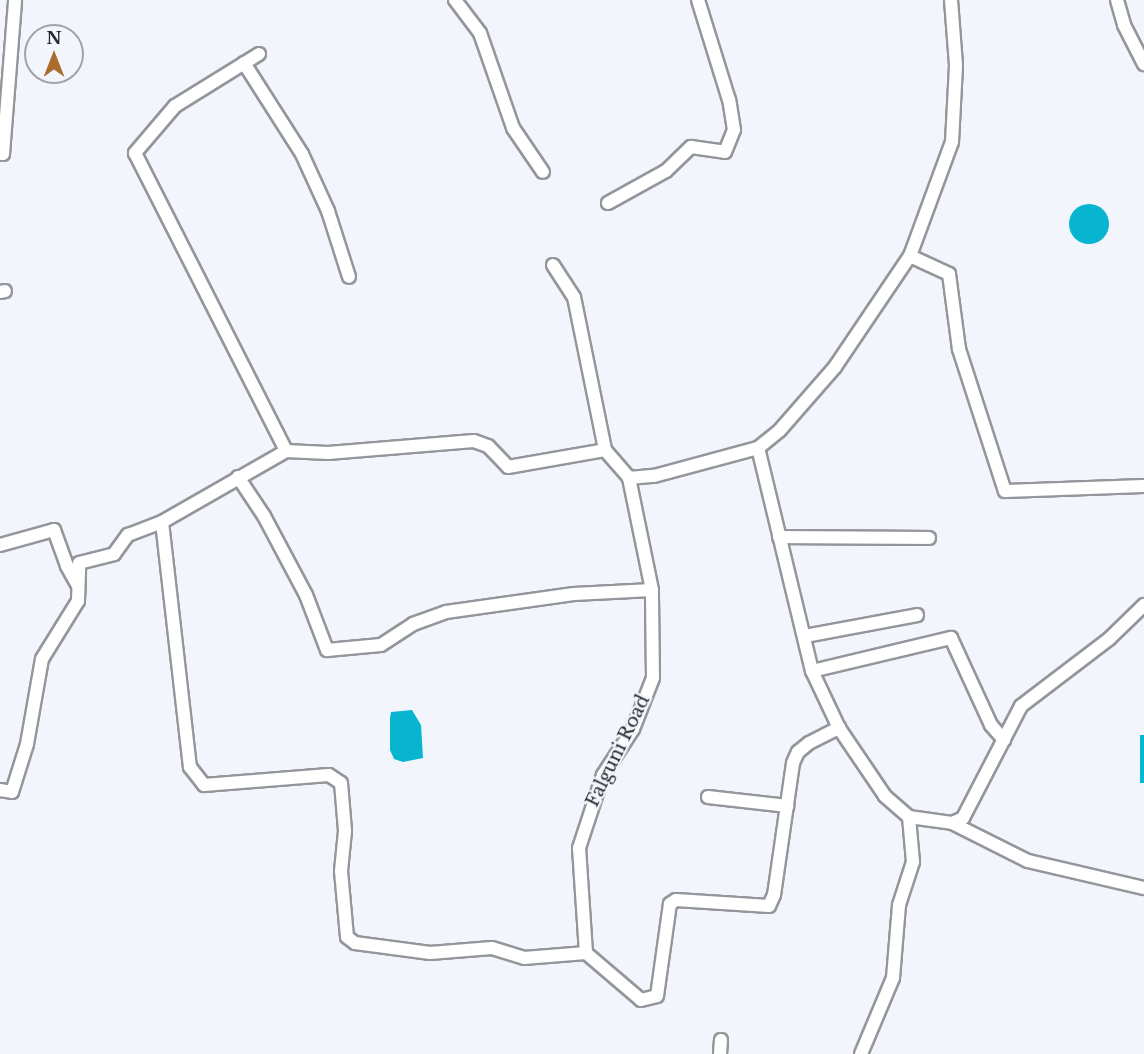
<!DOCTYPE html>
<html>
<head>
<meta charset="utf-8">
<style>
	body { margin:0 }
	#map { position:relative; width:1144px; height:1054px; overflow:hidden; background:#f3f5fc; font-family:"Libre Baskerville",serif }
	div>[style] { position:absolute }
	.water>* { inset:0; background:#08b5d1; transform-origin:0 0 }
	.round { border-radius:50% }
	.roads { filter:drop-shadow(2px 0 #94969c) drop-shadow(-2px 0 #94969c) drop-shadow(0 2px #94969c) drop-shadow(0 -2px #94969c) }
	.street>* { height:12px; margin:-6px; padding:0 6px; transform-origin:6px; border-radius:6px; background:#fff }
	span { translate:-50% -50%; white-space:nowrap; text-align:center; line-height:1.15; -webkit-text-stroke:4.5px #f3f5fc; paint-order:stroke }
	.street-label { font-size:18px; color:#27272a }
	.north { position:absolute; left:24px; top:24px; width:60px; height:60px; box-sizing:border-box; background:#f3f5fc; border:2px solid #a1a3a8; border-radius:50%; rotate:0deg; font-size:16px; font-weight:700; line-height:24px; text-align:center; color:#27272a }
	.north::after { content:''; display:block; margin:auto; width:21px; height:27px; background:#a96e2f; clip-path:polygon(50% 0,100% 100%,50% 72%,0 100%) }
</style>
</head>
<body>
<div id="map">
	<div class="water">
		<i class="round" style="left:1069px;top:204px;width:40px;height:40px"></i>
		<i style="clip-path:polygon(412px 710px,421px 725px,423px 758px,403px 762px,394px 759px,390px 750px,390px 718px,391px 712px)"></i>
		<i style="left:1144px;top:735px;width:48px;height:4px;rotate:90deg"></i>
	</div>
	<div class="roads">
		<div class="street">
			<i style="left:455px;top:0;width:41px;rotate:52.9deg"></i>
			<i style="left:480px;top:33px;width:101px;rotate:70.8deg"></i>
			<i style="left:513px;top:128px;width:53px;rotate:55.7deg"></i>
			<i style="left:1117px;top:0;width:26px;rotate:74deg"></i>
			<i style="left:1124px;top:25px;width:44px;rotate:62.9deg"></i>
			<i style="left:259px;top:54px;width:99px;rotate:148.2deg"></i>
			<i style="left:175px;top:106px;width:62px;rotate:130.4deg"></i>
			<i style="left:135px;top:153px;width:334px;rotate:63.1deg"></i>
			<i style="left:244px;top:63px;width:108px;rotate:57.5deg"></i>
			<i style="left:302px;top:154px;width:63px;rotate:65.5deg"></i>
			<i style="left:328px;top:211px;width:69px;rotate:72.3deg"></i>
			<i style="left:0;top:153px;width:3px;rotate:18deg"></i>
			<i style="left:3px;top:154px;width:154px;rotate:-85.5deg"></i>
			<i style="left:608px;top:203px;width:66px;rotate:-28.9deg"></i>
			<i style="left:666px;top:171px;width:35px;rotate:-44deg"></i>
			<i style="left:691px;top:147px;width:34px;rotate:8deg"></i>
			<i style="left:725px;top:152px;width:24px;rotate:-68deg"></i>
			<i style="left:734px;top:130px;width:30px;rotate:-99deg"></i>
			<i style="left:729px;top:100px;width:105px;rotate:-107.2deg"></i>
			<i style="left:910px;top:256px;width:43px;rotate:24.8deg"></i>
			<i style="left:949px;top:274px;width:76px;rotate:82.4deg"></i>
			<i style="left:959px;top:349px;width:149px;rotate:72.1deg"></i>
			<i style="left:1005px;top:491px;width:139px;rotate:-2.1deg"></i>
			<i style="left:553px;top:265px;width:38px;rotate:57deg"></i>
			<i style="left:574px;top:297px;width:156px;rotate:78.5deg"></i>
			<i style="left:0;top:292px;width:5px;rotate:-11deg"></i>
			<i style="left:238px;top:477px;width:47px;rotate:56.3deg"></i>
			<i style="left:264px;top:516px;width:89px;rotate:62deg"></i>
			<i style="left:306px;top:595px;width:59px;rotate:69.1deg"></i>
			<i style="left:327px;top:650px;width:54px;rotate:-5.3deg"></i>
			<i style="left:381px;top:645px;width:38px;rotate:-33deg"></i>
			<i style="left:413px;top:624px;width:35px;rotate:-20deg"></i>
			<i style="left:446px;top:612px;width:129px;rotate:-8deg"></i>
			<i style="left:574px;top:594px;width:78px;rotate:-2.9deg"></i>
			<i style="left:162px;top:522px;width:247px;rotate:83.5deg"></i>
			<i style="left:190px;top:767px;width:23px;rotate:52deg"></i>
			<i style="left:204px;top:785px;width:125px;rotate:-4.6deg"></i>
			<i style="left:329px;top:775px;width:14px;rotate:34deg"></i>
			<i style="left:341px;top:783px;width:48px;rotate:85.2deg"></i>
			<i style="left:345px;top:831px;width:40px;rotate:95.7deg"></i>
			<i style="left:341px;top:871px;width:66px;rotate:84.8deg"></i>
			<i style="left:347px;top:937px;width:10px;rotate:37deg"></i>
			<i style="left:355px;top:943px;width:76px;rotate:7.6deg"></i>
			<i style="left:430px;top:953px;width:62px;rotate:-4.6deg"></i>
			<i style="left:492px;top:948px;width:34px;rotate:17deg"></i>
			<i style="left:524px;top:958px;width:62px;rotate:-4.6deg"></i>
			<i style="left:586px;top:953px;width:72px;rotate:40.5deg"></i>
			<i style="left:641px;top:1000px;width:16px;rotate:-14deg"></i>
			<i style="left:657px;top:996px;width:93px;rotate:-82deg"></i>
			<i style="left:670px;top:904px;width:7px;rotate:-34deg"></i>
			<i style="left:676px;top:900px;width:93px;rotate:3.7deg"></i>
			<i style="left:769px;top:906px;width:12px;rotate:-66deg"></i>
			<i style="left:774px;top:895px;width:133px;rotate:-81.8deg"></i>
			<i style="left:793px;top:763px;width:12px;rotate:-66deg"></i>
			<i style="left:798px;top:752px;width:14px;rotate:-39deg"></i>
			<i style="left:809px;top:743px;width:34px;rotate:-27deg"></i>
			<i style="left:779px;top:537px;width:150px;rotate:0.4deg"></i>
			<i style="left:0;top:545px;width:56px;rotate:-15.5deg"></i>
			<i style="left:54px;top:530px;width:38px;rotate:70deg"></i>
			<i style="left:67px;top:566px;width:23px;rotate:61deg"></i>
			<i style="left:805px;top:636px;width:114px;rotate:-10.6deg"></i>
			<i style="left:812px;top:671px;width:143px;rotate:-13.4deg"></i>
			<i style="left:951px;top:638px;width:96px;rotate:65.3deg"></i>
			<i style="left:991px;top:725px;width:20px;rotate:49deg"></i>
			<i style="left:0;top:790px;width:12px;rotate:9deg"></i>
			<i style="left:12px;top:792px;width:50px;rotate:-72.6deg"></i>
			<i style="left:27px;top:744px;width:86px;rotate:-80deg"></i>
			<i style="left:42px;top:659px;width:68px;rotate:-58.2deg"></i>
			<i style="left:78px;top:601px;width:38px;rotate:-88deg"></i>
			<i style="left:79px;top:563px;width:36px;rotate:-14deg"></i>
			<i style="left:114px;top:554px;width:24px;rotate:-54deg"></i>
			<i style="left:128px;top:535px;width:36px;rotate:-21deg"></i>
			<i style="left:162px;top:522px;width:143px;rotate:-29.8deg"></i>
			<i style="left:286px;top:451px;width:42px;rotate:2.7deg"></i>
			<i style="left:328px;top:453px;width:146px;rotate:-4.7deg"></i>
			<i style="left:474px;top:441px;width:15px;rotate:20deg"></i>
			<i style="left:488px;top:446px;width:29px;rotate:46deg"></i>
			<i style="left:508px;top:467px;width:98px;rotate:-9.9deg"></i>
			<i style="left:605px;top:450px;width:37px;rotate:49deg"></i>
			<i style="left:629px;top:478px;width:25px;rotate:-5deg"></i>
			<i style="left:654px;top:476px;width:108px;rotate:-15.1deg"></i>
			<i style="left:708px;top:797px;width:80px;rotate:6.5deg"></i>
			<i style="left:909px;top:817px;width:43px;rotate:7.9deg"></i>
			<i style="left:952px;top:823px;width:12px;rotate:-24deg"></i>
			<i style="left:963px;top:818px;width:126px;rotate:-62.6deg"></i>
			<i style="left:1021px;top:706px;width:111px;rotate:-37.3deg"></i>
			<i style="left:1109px;top:639px;width:49px;rotate:-44.2deg"></i>
			<i style="left:952px;top:823px;width:85px;rotate:26.6deg"></i>
			<i style="left:1028px;top:861px;width:119px;rotate:13.1deg"></i>
			<i style="left:586px;top:953px;width:105px;rotate:-93.8deg"></i>
			<i style="left:579px;top:848px;width:77px;rotate:-71.8deg"></i>
			<i style="left:603px;top:775px;width:55px;rotate:-56.9deg"></i>
			<i style="left:633px;top:729px;width:55px;rotate:-68.6deg"></i>
			<i style="left:653px;top:678px;width:88px;rotate:-90.7deg"></i>
			<i style="left:652px;top:590px;width:114px;rotate:-101.6deg"></i>
			<i style="left:720px;top:1054px;width:14px;rotate:-86deg"></i>
			<i style="left:861px;top:1054px;width:82px;rotate:-67.2deg"></i>
			<i style="left:893px;top:978px;width:73px;rotate:-85.3deg"></i>
			<i style="left:899px;top:905px;width:45px;rotate:-72deg"></i>
			<i style="left:913px;top:862px;width:45px;rotate:-95.1deg"></i>
			<i style="left:909px;top:817px;width:32px;rotate:-139deg"></i>
			<i style="left:885px;top:796px;width:82px;rotate:-124.1deg"></i>
			<i style="left:839px;top:728px;width:63px;rotate:-115.3deg"></i>
			<i style="left:812px;top:671px;width:229px;rotate:-103.6deg"></i>
			<i style="left:758px;top:448px;width:28px;rotate:-39deg"></i>
			<i style="left:780px;top:430px;width:84px;rotate:-48.9deg"></i>
			<i style="left:835px;top:367px;width:134px;rotate:-56deg"></i>
			<i style="left:910px;top:256px;width:121px;rotate:-69.8deg"></i>
			<i style="left:952px;top:142px;width:77px;rotate:-87deg"></i>
			<i style="left:956px;top:65px;width:65px;rotate:-94.4deg"></i>
		</div>
	</div>
	<div class="street-label">
		<span style="left:618px;top:751px;rotate:-64deg">Falguni Road</span>
	</div>
	<div class="north">N</div>
</div>
</body>
</html>
